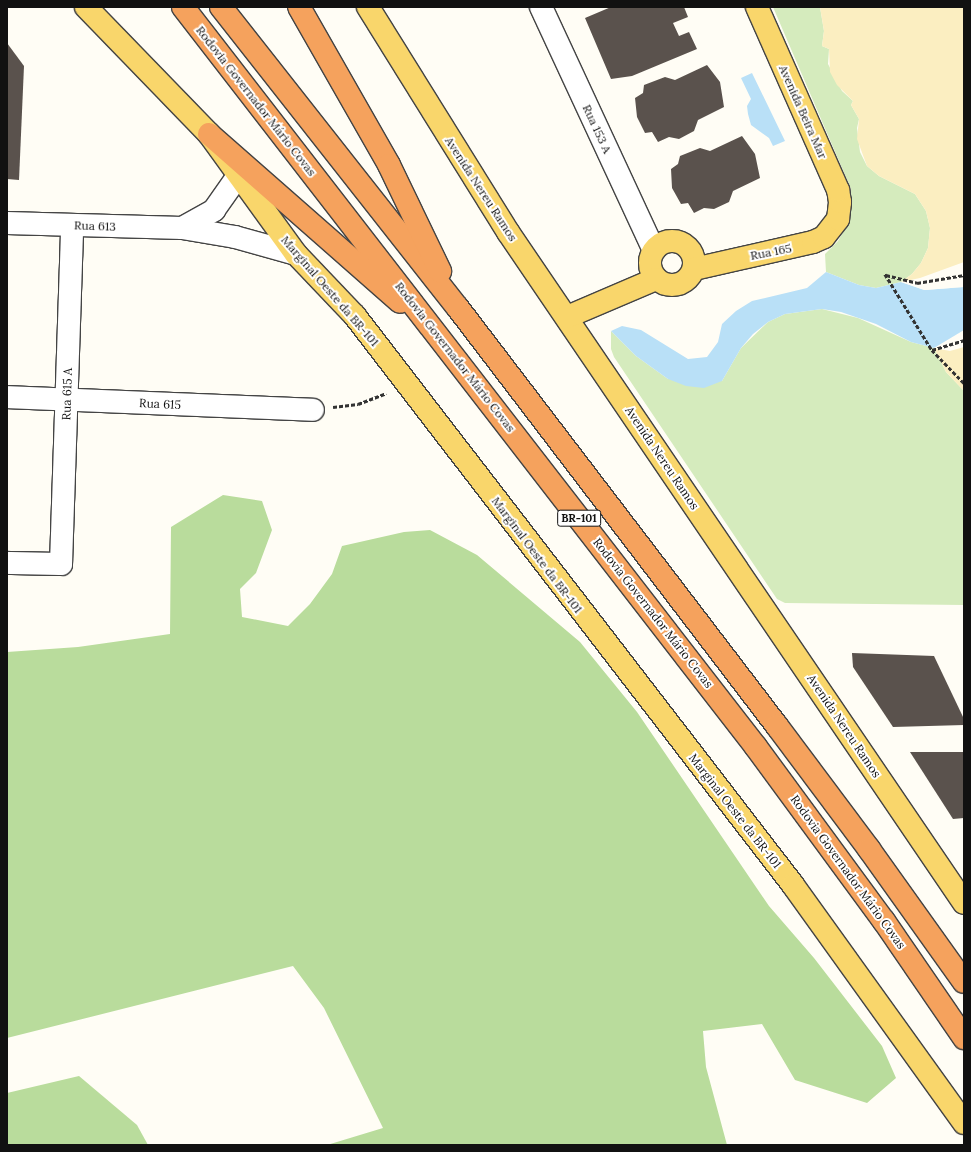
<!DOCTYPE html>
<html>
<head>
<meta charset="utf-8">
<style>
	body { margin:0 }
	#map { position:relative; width:971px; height:1152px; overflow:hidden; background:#fffdf5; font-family:Lora,serif }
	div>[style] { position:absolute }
	.green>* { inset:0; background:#d5ebbd }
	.forest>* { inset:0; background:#b9dc9c }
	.sand>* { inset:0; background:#fbeec1 }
	.water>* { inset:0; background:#b9e0f7 }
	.pier>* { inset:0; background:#fffdf5 }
	.building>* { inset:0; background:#5a524d }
	.path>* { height:2.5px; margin-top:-1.25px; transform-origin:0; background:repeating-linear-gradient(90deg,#333 0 4px,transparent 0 6px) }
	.roads { filter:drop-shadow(1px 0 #444) drop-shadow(-1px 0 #444) drop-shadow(0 1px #444) drop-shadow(0 -1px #444) }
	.minor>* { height:22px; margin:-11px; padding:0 11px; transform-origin:11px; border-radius:11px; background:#fff }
	.major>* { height:22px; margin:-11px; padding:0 11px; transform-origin:11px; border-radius:11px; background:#f9d66b }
	.major>.ring { margin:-11px; padding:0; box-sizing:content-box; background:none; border:22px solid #f9d66b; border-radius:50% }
	.highway>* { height:22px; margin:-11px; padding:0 11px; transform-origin:11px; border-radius:11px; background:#f5a25d }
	span { translate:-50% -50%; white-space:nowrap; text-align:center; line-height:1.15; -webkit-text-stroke:4px #fff; paint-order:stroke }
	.shield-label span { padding:1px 3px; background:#fff; border:1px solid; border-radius:3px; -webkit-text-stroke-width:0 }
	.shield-label { font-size:11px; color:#111; font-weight:700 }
	.street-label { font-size:12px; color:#111 }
	.frame { position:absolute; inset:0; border:8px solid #111; pointer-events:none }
</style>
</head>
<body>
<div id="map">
	<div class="green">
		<i style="clip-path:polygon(773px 7px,820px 7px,824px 31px,822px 46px,829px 49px,828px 64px,842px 91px,853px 101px,851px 105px,859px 119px,857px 128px,860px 152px,867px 166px,879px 176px,915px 194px,926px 211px,930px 228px,928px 248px,921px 263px,912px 274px,901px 282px,876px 288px,859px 285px,826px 272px,825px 254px,838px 241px,850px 220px,851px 189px)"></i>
		<i style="clip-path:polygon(822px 309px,858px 318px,911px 342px,934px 348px,946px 372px,964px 391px,964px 605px,785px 603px,777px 599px,614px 357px,611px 349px,611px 331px,636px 356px,668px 379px,722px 381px,741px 348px,768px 322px,785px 314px)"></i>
	</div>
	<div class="forest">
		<i style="clip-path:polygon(223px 495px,262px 501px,272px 530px,256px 573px,240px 589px,242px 617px,288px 626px,310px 604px,332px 574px,342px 546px,404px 532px,430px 530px,477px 555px,580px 642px,637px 712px,769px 906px,814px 958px,882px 1046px,896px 1078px,867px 1103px,795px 1080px,762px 1024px,703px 1031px,706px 1067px,727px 1145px,327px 1145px,383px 1128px,324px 1008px,293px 966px,7px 1038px,7px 652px,78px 647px,170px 634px,171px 527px)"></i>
		<i style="clip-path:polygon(79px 1076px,137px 1125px,148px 1145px,7px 1145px,7px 1093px)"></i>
	</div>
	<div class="sand">
		<i style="clip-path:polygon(820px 7px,964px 7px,964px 262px,920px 278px,901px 282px,912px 274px,921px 263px,928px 248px,930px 228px,926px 211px,915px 194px,879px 176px,867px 166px,857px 139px,859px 119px,851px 105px,853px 101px,837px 85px,830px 72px,829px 49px,822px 46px,824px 31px)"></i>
		<i style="clip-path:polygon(964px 347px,964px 391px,946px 372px,934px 348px,950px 351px)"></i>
	</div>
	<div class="water">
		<i style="clip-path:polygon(752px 73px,785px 141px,773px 146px,769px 138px,751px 125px,748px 114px,747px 106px,751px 99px,741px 78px)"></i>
		<i style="clip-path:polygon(826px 272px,859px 285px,876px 288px,901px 282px,925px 290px,964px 287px,964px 330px,934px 348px,911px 342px,876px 324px,841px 312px,822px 309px,785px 314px,768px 322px,753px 334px,741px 348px,722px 381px,704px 388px,686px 386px,668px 379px,636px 356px,611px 331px,622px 326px,641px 330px,688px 359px,707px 357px,718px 342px,722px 324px,736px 311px,752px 301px,807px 288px)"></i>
	</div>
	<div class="pier">
		<i style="clip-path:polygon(905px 281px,925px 288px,964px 287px,924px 290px,901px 282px)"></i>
	</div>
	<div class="building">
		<i style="clip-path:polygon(611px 7px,684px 7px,688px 17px,673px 23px,679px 36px,689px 32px,697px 49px,632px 76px,611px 79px,585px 18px)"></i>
		<i style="clip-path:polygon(7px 43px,24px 66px,19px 180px,7px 179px)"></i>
		<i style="clip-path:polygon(707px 65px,720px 82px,724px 107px,698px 120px,694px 131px,679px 139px,669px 137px,658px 142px,652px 132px,645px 133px,637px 117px,635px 98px,643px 93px,644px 85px,665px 77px,675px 80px)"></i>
		<i style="clip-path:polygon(742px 136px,755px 154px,760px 178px,733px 191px,729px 202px,714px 209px,704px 208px,694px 213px,688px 203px,681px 204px,672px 188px,671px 169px,678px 164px,680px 156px,700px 148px,710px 151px)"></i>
		<i style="clip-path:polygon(852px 653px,934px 656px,964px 719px,964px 725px,893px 727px,853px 667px)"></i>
		<i style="clip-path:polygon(910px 752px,964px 752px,964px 818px,953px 819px)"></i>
	</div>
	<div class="path">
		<i style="left:885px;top:274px;width:89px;rotate:58.3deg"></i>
		<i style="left:932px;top:350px;width:46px;rotate:45.9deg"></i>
		<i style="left:886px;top:275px;width:32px;rotate:14deg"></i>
		<i style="left:917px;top:283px;width:48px;rotate:-9.7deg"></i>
		<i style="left:932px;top:350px;width:34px;rotate:-17deg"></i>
		<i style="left:333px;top:407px;width:25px;rotate:-7deg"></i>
		<i style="left:358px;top:404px;width:30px;rotate:-21deg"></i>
	</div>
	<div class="roads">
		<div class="minor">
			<i style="left:541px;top:7px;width:268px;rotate:65.1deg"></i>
			<i style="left:7px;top:223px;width:175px;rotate:1.6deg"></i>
			<i style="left:182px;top:228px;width:54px;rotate:9.6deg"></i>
			<i style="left:235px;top:237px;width:63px;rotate:15.6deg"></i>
			<i style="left:182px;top:228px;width:37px;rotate:-29deg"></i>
			<i style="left:214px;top:210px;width:42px;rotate:-54.8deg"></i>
			<i style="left:7px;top:397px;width:306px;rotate:2.4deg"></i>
			<i style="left:7px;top:563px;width:54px;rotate:1.1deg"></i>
			<i style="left:61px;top:564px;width:339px;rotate:-88.1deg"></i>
		</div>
		<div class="major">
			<i style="left:86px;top:7px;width:177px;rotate:45.9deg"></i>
			<i style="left:209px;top:134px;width:148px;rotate:54.1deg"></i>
			<i style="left:296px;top:254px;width:86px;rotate:46.4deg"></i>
			<i style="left:355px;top:316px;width:718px;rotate:52.41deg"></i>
			<i style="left:793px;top:885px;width:293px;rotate:54.3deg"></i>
			<i style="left:368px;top:7px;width:265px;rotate:58.1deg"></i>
			<i style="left:508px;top:232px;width:811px;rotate:55.8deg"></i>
			<i class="ring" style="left:650px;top:241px;width:22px;height:22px"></i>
			<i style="left:694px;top:269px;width:122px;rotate:-12.8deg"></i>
			<i style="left:813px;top:242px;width:12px;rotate:-24deg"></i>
			<i style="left:824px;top:237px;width:23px;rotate:-52deg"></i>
			<i style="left:838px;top:219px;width:17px;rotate:-83deg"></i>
			<i style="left:840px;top:202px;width:12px;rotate:-99deg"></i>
			<i style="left:838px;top:190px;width:200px;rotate:-113.9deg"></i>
			<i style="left:567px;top:317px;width:97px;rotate:-23.1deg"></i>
		</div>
		<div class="highway">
			<i style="left:183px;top:7px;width:936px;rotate:52.25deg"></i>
			<i style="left:756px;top:747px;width:216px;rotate:53.7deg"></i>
			<i style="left:884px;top:921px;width:142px;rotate:55.6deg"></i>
			<i style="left:221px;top:7px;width:383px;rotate:51.8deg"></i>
			<i style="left:458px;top:308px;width:526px;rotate:52.65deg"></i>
			<i style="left:777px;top:726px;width:154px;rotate:53.2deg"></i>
			<i style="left:869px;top:849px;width:163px;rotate:54.5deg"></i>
			<i style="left:299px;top:7px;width:182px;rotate:60.3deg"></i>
			<i style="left:389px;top:165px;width:118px;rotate:64.3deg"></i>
			<i style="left:209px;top:134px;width:254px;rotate:41.3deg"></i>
		</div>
	</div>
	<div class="shield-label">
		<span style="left:579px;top:518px">BR-101</span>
	</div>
	<div class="street-label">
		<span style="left:256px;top:101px;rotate:52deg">Rodovia Governador Mário Covas</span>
		<span style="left:803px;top:112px;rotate:66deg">Avenida Beira Mar</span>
		<span style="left:597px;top:129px;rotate:65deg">Rua 153 A</span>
		<span style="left:481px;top:189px;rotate:57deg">Avenida Nereu Ramos</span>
		<span style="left:95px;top:226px;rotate:2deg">Rua 613</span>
		<span style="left:771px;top:252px;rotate:-11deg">Rua 165</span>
		<span style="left:330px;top:291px;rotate:49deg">Marginal Oeste da BR-101</span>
		<span style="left:455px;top:357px;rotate:52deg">Rodovia Governador Mário Covas</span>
		<span style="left:67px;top:394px;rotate:-88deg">Rua 615 A</span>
		<span style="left:160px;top:404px;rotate:3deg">Rua 615</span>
		<span style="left:662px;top:458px;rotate:56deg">Avenida Nereu Ramos</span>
		<span style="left:537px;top:555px;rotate:53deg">Marginal Oeste da BR-101</span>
		<span style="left:653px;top:613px;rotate:52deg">Rodovia Governador Mário Covas</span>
		<span style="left:844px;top:726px;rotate:56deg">Avenida Nereu Ramos</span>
		<span style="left:735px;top:811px;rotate:52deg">Marginal Oeste da BR-101</span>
		<span style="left:848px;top:872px;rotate:54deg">Rodovia Governador Mário Covas</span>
	</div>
	<div class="frame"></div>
</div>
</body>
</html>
